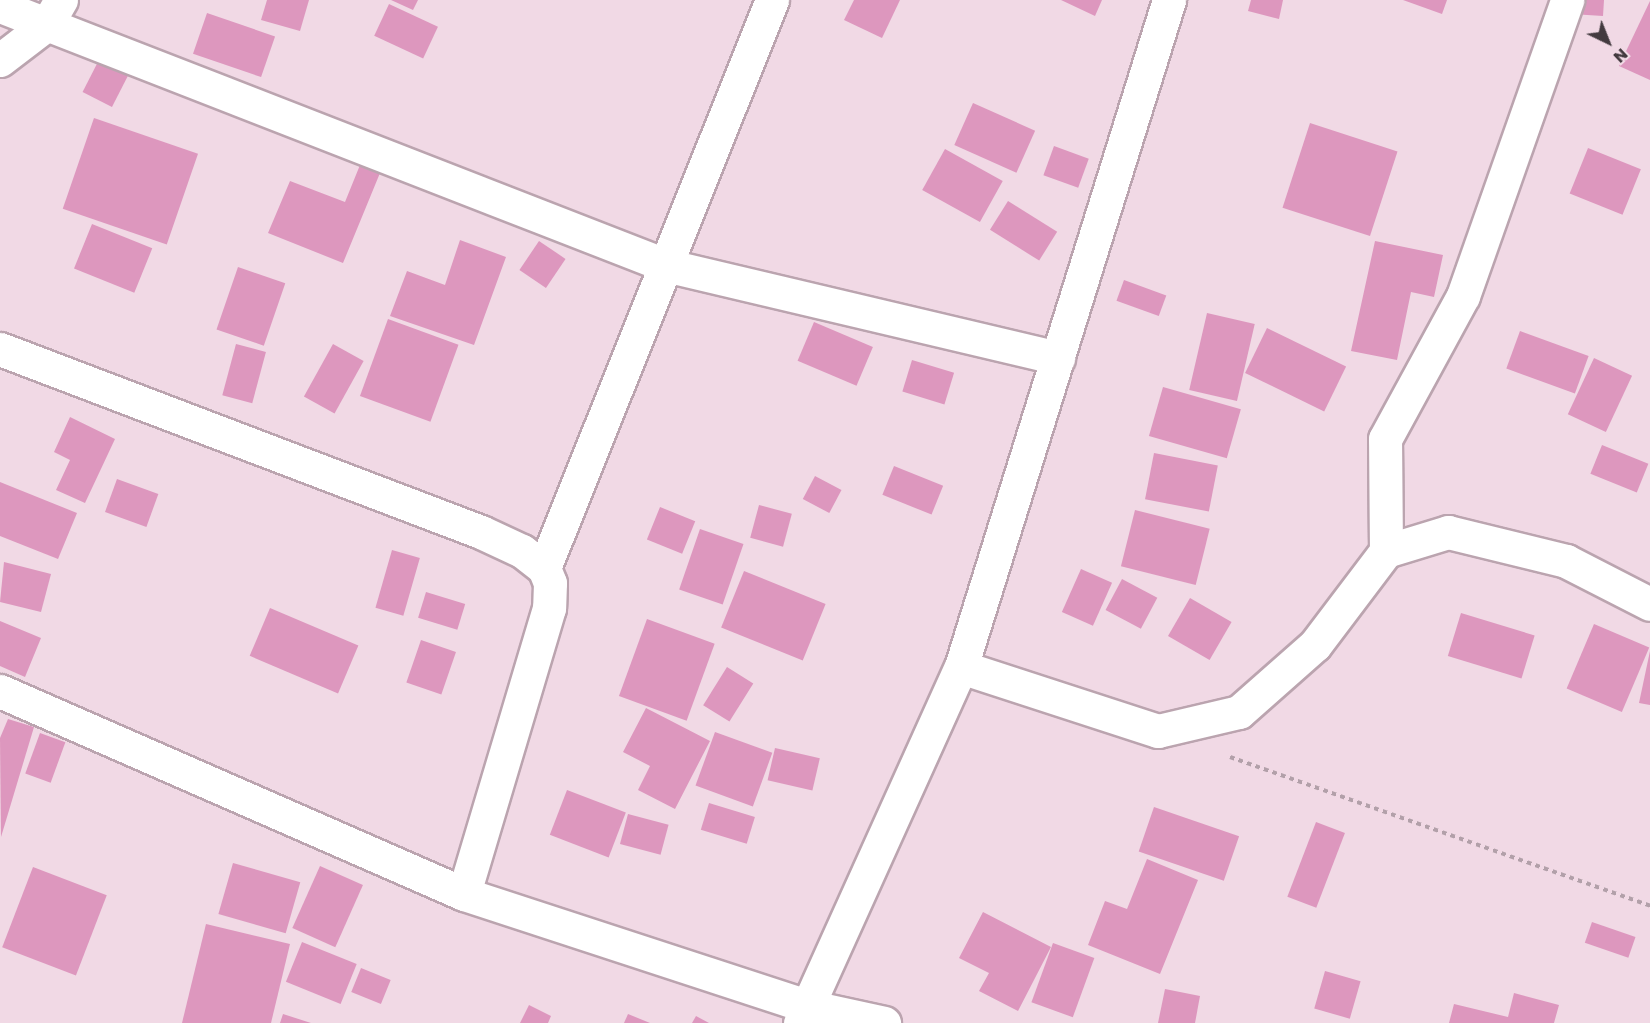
<!DOCTYPE html>
<html>
<head>
<meta charset="utf-8">
<style>
	body { margin:0 }
	#map { position:relative; width:1650px; height:1023px; overflow:hidden; background:#f1d9e5; font-family:Poppins,sans-serif }
	div>[style] { position:absolute }
	.building>* { inset:0; background:#dd97be; transform-origin:0 0 }
	.path>* { height:4px; margin-top:-2px; transform-origin:0; background:repeating-linear-gradient(90deg,#b2a0a9 0 4.5px,transparent 0 9px) }
	.roads { filter:drop-shadow(2px 0 #bba4af) drop-shadow(-2px 0 #bba4af) drop-shadow(0 2px #bba4af) drop-shadow(0 -2px #bba4af) }
	.street>* { height:33px; margin:-16.5px; padding:0 16.5px; transform-origin:16.5px; border-radius:16.5px; background:#fff }
	span { translate:-50% -50%; white-space:nowrap; text-align:center; line-height:1.15; -webkit-text-stroke:4.5px #f1d9e5; paint-order:stroke }
	.north { position:absolute; left:1578px; top:12px; width:60px; height:60px; -webkit-text-stroke:4px #f1d9e5; paint-order:stroke; rotate:137deg; font-size:16px; font-weight:700; line-height:24px; text-align:center; color:#433a3f }
	.north::after { content:''; display:block; margin:auto; width:21px; height:27px; background:#433a3f; clip-path:polygon(50% 0,100% 100%,50% 72%,0 100%) }
</style>
</head>
<body>
<div id="map">
	<div class="building">
		<i style="clip-path:polygon(267px 0,309px 0,300px 31px,261px 20px)"></i>
		<i style="clip-path:polygon(391px 0,418px 0,413px 10px)"></i>
		<i style="clip-path:polygon(854px 0,900px 0,882px 38px,844px 20px)"></i>
		<i style="clip-path:polygon(1061px 0,1102px 0,1095px 16px)"></i>
		<i style="clip-path:polygon(1251px 0,1283px 0,1279px 19px,1248px 11px)"></i>
		<i style="clip-path:polygon(1403px 0,1447px 0,1442px 14px)"></i>
		<i style="clip-path:polygon(1557px 0,1604px 0,1603px 16px,1556px 13px)"></i>
		<i style="clip-path:polygon(1650px 1px,1650px 80px,1619px 66px)"></i>
		<i style="left:389px;top:4px;width:54px;height:35px;rotate:25deg"></i>
		<i style="left:207px;top:13px;width:72px;height:43px;rotate:19deg"></i>
		<i style="left:103px;top:52px;width:33px;height:45px;rotate:27deg"></i>
		<i style="left:973px;top:103px;width:68px;height:46px;rotate:24deg"></i>
		<i style="left:94px;top:118px;width:110px;height:96px;rotate:19deg"></i>
		<i style="left:1310px;top:123px;width:92px;height:89px;rotate:18deg"></i>
		<i style="left:1054px;top:146px;width:37px;height:31px;rotate:20deg"></i>
		<i style="left:1588px;top:148px;width:57px;height:49px;rotate:22deg"></i>
		<i style="left:945px;top:149px;width:66px;height:47px;rotate:29deg"></i>
		<i style="clip-path:polygon(360px 165px,380px 173px,343px 263px,268px 233px,290px 181px,345px 202px)"></i>
		<i style="left:1008px;top:201px;width:58px;height:34px;rotate:32deg"></i>
		<i style="left:92px;top:224px;width:65px;height:48px;rotate:22deg"></i>
		<i style="clip-path:polygon(460px 240px,506px 257px,474px 345px,390px 316px,407px 271px,445px 285px)"></i>
		<i style="left:539px;top:241px;width:32px;height:35px;rotate:34deg"></i>
		<i style="clip-path:polygon(1375px 241px,1443px 255px,1434px 297px,1411px 292px,1397px 360px,1351px 351px)"></i>
		<i style="left:238px;top:267px;width:50px;height:66px;rotate:19deg"></i>
		<i style="left:1124px;top:280px;width:45px;height:22px;rotate:20deg"></i>
		<i style="left:1207px;top:313px;width:49px;height:79px;rotate:13deg"></i>
		<i style="left:388px;top:319px;width:75px;height:82px;rotate:20deg"></i>
		<i style="left:814px;top:322px;width:64px;height:42px;rotate:23deg"></i>
		<i style="left:1267px;top:328px;width:88px;height:50px;rotate:26deg"></i>
		<i style="left:1520px;top:331px;width:73px;height:40px;rotate:20deg"></i>
		<i style="left:236px;top:344px;width:31px;height:53px;rotate:15deg"></i>
		<i style="left:333px;top:344px;width:35px;height:60px;rotate:29deg"></i>
		<i style="left:1594px;top:358px;width:42px;height:62px;rotate:25deg"></i>
		<i style="left:912px;top:360px;width:44px;height:33px;rotate:17deg"></i>
		<i style="left:1163px;top:387px;width:81px;height:51px;rotate:16deg"></i>
		<i style="clip-path:polygon(70px 417px,115px 439px,85px 503px,56px 490px,70px 460px,54px 452px)"></i>
		<i style="left:1602px;top:445px;width:50px;height:31px;rotate:22deg"></i>
		<i style="left:1154px;top:453px;width:65px;height:47px;rotate:11deg"></i>
		<i style="left:894px;top:466px;width:53px;height:31px;rotate:22deg"></i>
		<i style="left:815px;top:476px;width:30px;height:26px;rotate:28deg"></i>
		<i style="left:117px;top:479px;width:44px;height:35px;rotate:20deg"></i>
		<i style="clip-path:polygon(0 482px,77px 513px,58px 559px,0 536px)"></i>
		<i style="left:759px;top:505px;width:34px;height:34px;rotate:15deg"></i>
		<i style="left:660px;top:507px;width:38px;height:35px;rotate:22deg"></i>
		<i style="left:1135px;top:510px;width:77px;height:58px;rotate:14deg"></i>
		<i style="left:700px;top:529px;width:46px;height:64px;rotate:19deg"></i>
		<i style="left:392px;top:550px;width:29px;height:60px;rotate:16deg"></i>
		<i style="clip-path:polygon(4px 562px,51px 574px,41px 612px,0 602px)"></i>
		<i style="left:1081px;top:569px;width:34px;height:47px;rotate:24deg"></i>
		<i style="left:744px;top:571px;width:88px;height:61px;rotate:22deg"></i>
		<i style="left:1122px;top:579px;width:40px;height:35px;rotate:28deg"></i>
		<i style="left:426px;top:592px;width:41px;height:27px;rotate:17deg"></i>
		<i style="left:1190px;top:598px;width:48px;height:44px;rotate:30deg"></i>
		<i style="left:270px;top:608px;width:96px;height:52px;rotate:23deg"></i>
		<i style="left:1461px;top:613px;width:77px;height:45px;rotate:17deg"></i>
		<i style="left:647px;top:619px;width:72px;height:82px;rotate:20deg"></i>
		<i style="clip-path:polygon(0 621px,41px 638px,25px 677px,0 666px)"></i>
		<i style="left:1594px;top:624px;width:60px;height:70px;rotate:23deg"></i>
		<i style="left:421px;top:640px;width:37px;height:45px;rotate:19deg"></i>
		<i style="clip-path:polygon(1650px 651px,1650px 705px,1639px 703px)"></i>
		<i style="left:727px;top:667px;width:31px;height:45px;rotate:32deg"></i>
		<i style="clip-path:polygon(646px 708px,710px 741px,675px 809px,638px 790px,650px 766px,623px 752px)"></i>
		<i style="clip-path:polygon(8px 719px,34px 727px,1px 837px,0 738px)"></i>
		<i style="left:715px;top:732px;width:61px;height:57px;rotate:20deg"></i>
		<i style="left:40px;top:733px;width:27px;height:43px;rotate:20deg"></i>
		<i style="left:775px;top:748px;width:46px;height:33px;rotate:13deg"></i>
		<i style="left:567px;top:790px;width:63px;height:48px;rotate:21deg"></i>
		<i style="left:709px;top:803px;width:48px;height:28px;rotate:17deg"></i>
		<i style="left:1154px;top:807px;width:90px;height:47px;rotate:19deg"></i>
		<i style="left:628px;top:814px;width:42px;height:31px;rotate:15deg"></i>
		<i style="left:1316px;top:822px;width:31px;height:80px;rotate:21deg"></i>
		<i style="clip-path:polygon(1147px 859px,1198px 880px,1160px 974px,1088px 945px,1105px 901px,1127px 909px)"></i>
		<i style="left:233px;top:863px;width:70px;height:53px;rotate:16deg"></i>
		<i style="left:320px;top:866px;width:47px;height:68px;rotate:24deg"></i>
		<i style="left:33px;top:867px;width:79px;height:86px;rotate:21deg"></i>
		<i style="clip-path:polygon(983px 912px,1051px 947px,1018px 1011px,979px 991px,989px 973px,959px 958px)"></i>
		<i style="left:1592px;top:922px;width:46px;height:22px;rotate:19deg"></i>
		<i style="clip-path:polygon(206px 924px,290px 944px,271px 1023px,182px 1023px)"></i>
		<i style="left:302px;top:942px;width:59px;height:43px;rotate:22deg"></i>
		<i style="left:1053px;top:943px;width:44px;height:63px;rotate:20deg"></i>
		<i style="left:361px;top:968px;width:32px;height:26px;rotate:22deg"></i>
		<i style="left:1325px;top:971px;width:37px;height:39px;rotate:16deg"></i>
		<i style="clip-path:polygon(1165px 989px,1200px 996px,1195px 1023px,1158px 1023px)"></i>
		<i style="clip-path:polygon(1514px 993px,1559px 1005px,1554px 1023px,1449px 1023px,1454px 1004px,1508px 1017px)"></i>
		<i style="clip-path:polygon(529px 1005px,551px 1016px,548px 1023px,520px 1023px)"></i>
		<i style="clip-path:polygon(283px 1014px,311px 1023px,280px 1023px)"></i>
		<i style="clip-path:polygon(628px 1014px,650px 1023px,624px 1023px)"></i>
		<i style="clip-path:polygon(696px 1016px,709px 1023px,692px 1023px)"></i>
	</div>
	<div class="path">
		<i style="left:1230px;top:757px;width:446px;rotate:19.5deg"></i>
	</div>
	<div class="roads">
		<div class="street">
			<i style="left:0;top:6px;width:714px;rotate:21.28deg"></i>
			<i style="left:665px;top:265px;width:404px;rotate:13.3deg"></i>
			<i style="left:0;top:60px;width:59px;rotate:-37.5deg"></i>
			<i style="left:47px;top:24px;width:28px;rotate:-60deg"></i>
			<i style="left:0;top:349px;width:515px;rotate:20.83deg"></i>
			<i style="left:481px;top:532px;width:45px;rotate:24.9deg"></i>
			<i style="left:522px;top:551px;width:28px;rotate:38deg"></i>
			<i style="left:544px;top:568px;width:16px;rotate:68deg"></i>
			<i style="left:550px;top:583px;width:25px;rotate:92deg"></i>
			<i style="left:549px;top:608px;width:298px;rotate:106.6deg"></i>
			<i style="left:1386px;top:551px;width:112px;rotate:-90.5deg"></i>
			<i style="left:1385px;top:439px;width:163px;rotate:-61.4deg"></i>
			<i style="left:1463px;top:296px;width:314px;rotate:-70.6deg"></i>
			<i style="left:544px;top:568px;width:612px;rotate:-68.13deg"></i>
			<i style="left:961px;top:667px;width:207px;rotate:18deg"></i>
			<i style="left:1158px;top:731px;width:83px;rotate:-13.2deg"></i>
			<i style="left:1239px;top:712px;width:101px;rotate:-41.4deg"></i>
			<i style="left:1315px;top:645px;width:118px;rotate:-52.9deg"></i>
			<i style="left:1386px;top:551px;width:65px;rotate:-17deg"></i>
			<i style="left:1448px;top:532px;width:122px;rotate:13.8deg"></i>
			<i style="left:1566px;top:561px;width:94px;rotate:27.1deg"></i>
			<i style="left:0;top:691px;width:506px;rotate:23.63deg"></i>
			<i style="left:464px;top:894px;width:361px;rotate:18.1deg"></i>
			<i style="left:807px;top:1006px;width:79px;rotate:12.4deg"></i>
			<i style="left:800px;top:1023px;width:391px;rotate:-65.7deg"></i>
			<i style="left:961px;top:667px;width:699px;rotate:-72.68deg"></i>
		</div>
	</div>
	<div class="north">N</div>
</div>
</body>
</html>
